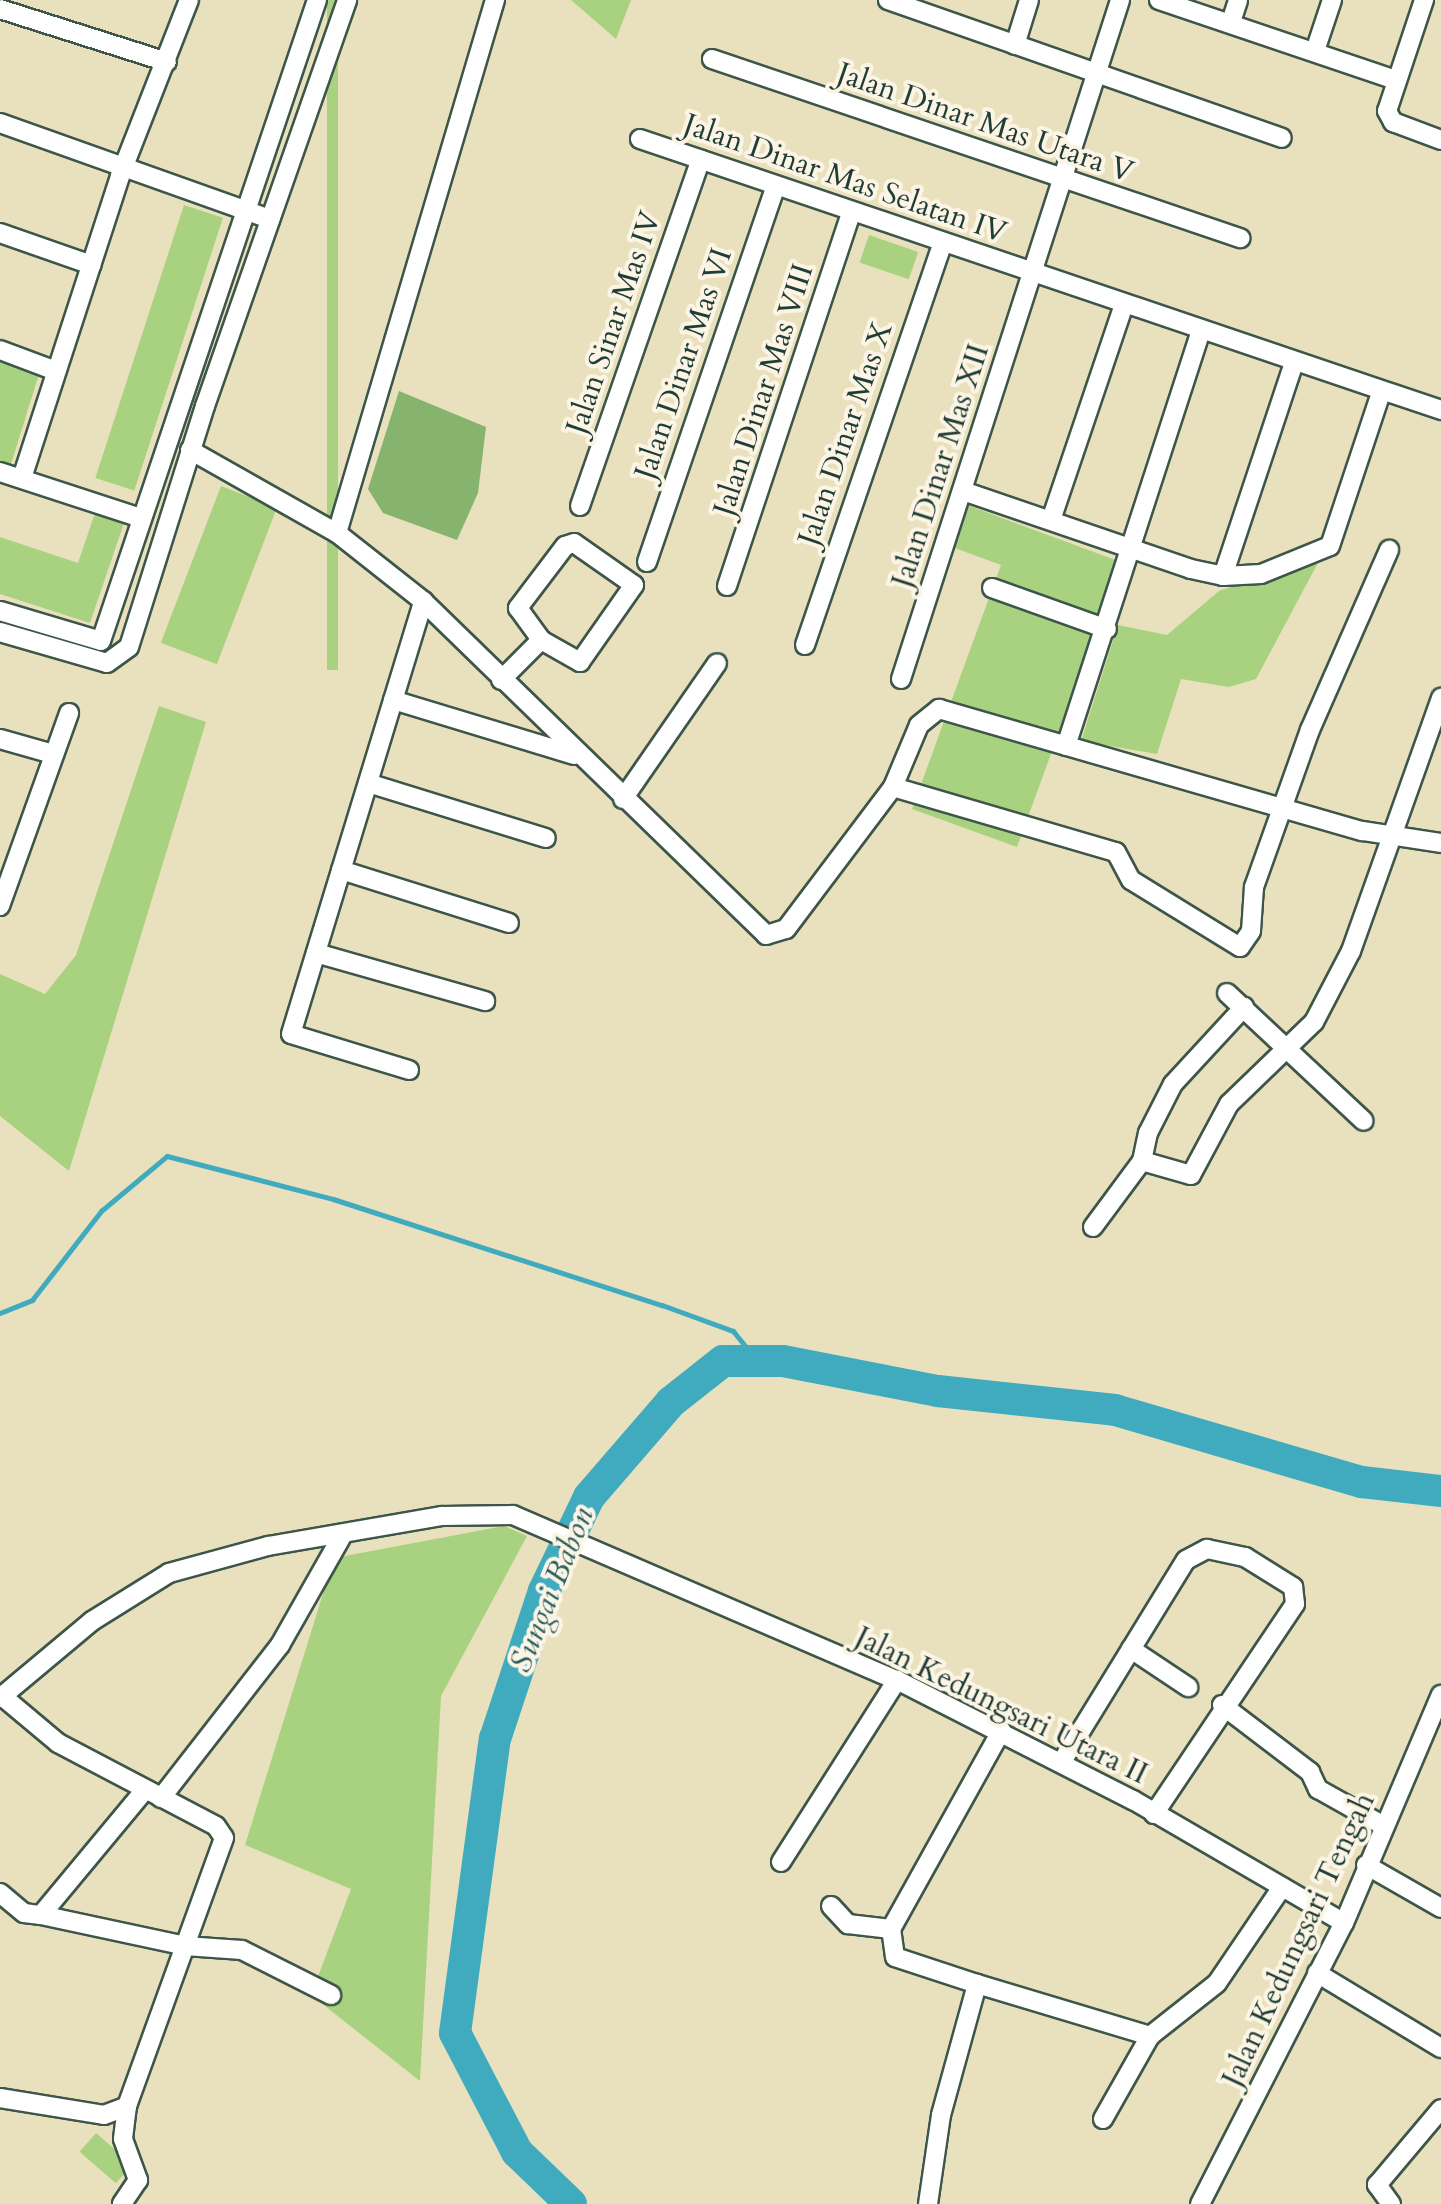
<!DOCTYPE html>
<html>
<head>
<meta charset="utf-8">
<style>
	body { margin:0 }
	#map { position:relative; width:1441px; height:2204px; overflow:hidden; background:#e9e1bd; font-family:Cardo,serif }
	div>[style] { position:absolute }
	.green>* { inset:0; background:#a8d27f; transform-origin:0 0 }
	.forest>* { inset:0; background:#86b46e }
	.stream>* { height:5px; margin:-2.5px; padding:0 2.5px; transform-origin:2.5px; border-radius:2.5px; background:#40abbf }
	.river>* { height:32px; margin:-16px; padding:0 16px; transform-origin:16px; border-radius:16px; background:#40abbf }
	.roads { filter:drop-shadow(2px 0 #3d5649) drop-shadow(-2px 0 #3d5649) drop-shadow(0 2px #3d5649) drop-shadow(0 -2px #3d5649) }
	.street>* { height:18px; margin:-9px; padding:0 9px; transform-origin:9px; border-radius:9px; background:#fff }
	span { translate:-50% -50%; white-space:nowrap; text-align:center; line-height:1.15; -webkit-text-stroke:8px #fcf5e5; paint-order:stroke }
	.street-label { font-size:30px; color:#1f3d34 }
	.water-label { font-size:32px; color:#295e5e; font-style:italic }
</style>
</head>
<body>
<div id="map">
	<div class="green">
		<i style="left:327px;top:0;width:11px;height:670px"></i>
		<i style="clip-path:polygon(571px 0,631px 0,616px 39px)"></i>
		<i style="left:184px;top:205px;width:41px;height:287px;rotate:18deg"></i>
		<i style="left:869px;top:235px;width:52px;height:29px;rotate:19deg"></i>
		<i style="clip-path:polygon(0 359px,40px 371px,11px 464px,0 461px)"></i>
		<i style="left:221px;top:486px;width:60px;height:168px;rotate:21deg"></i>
		<i style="clip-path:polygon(967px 505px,1121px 562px,1017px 847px,912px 809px,1001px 565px,952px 547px)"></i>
		<i style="clip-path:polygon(95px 513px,124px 523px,90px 623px,0 594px,0 537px,78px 563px)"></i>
		<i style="clip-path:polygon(1321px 557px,1256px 679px,1229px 687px,1181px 679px,1157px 754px,1081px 741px,1118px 625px,1167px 635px,1219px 591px)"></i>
		<i style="clip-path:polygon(159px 706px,206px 722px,69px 1171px,0 1116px,0 974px,45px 994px,76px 955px)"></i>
		<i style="clip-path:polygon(504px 1526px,527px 1536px,441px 1696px,420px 2081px,311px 1995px,351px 1889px,245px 1845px,334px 1558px)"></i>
		<i style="left:96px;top:2133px;width:48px;height:25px;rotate:41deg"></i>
	</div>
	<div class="forest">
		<i style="clip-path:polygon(399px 391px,486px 427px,478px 493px,457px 540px,383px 513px,368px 489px)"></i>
	</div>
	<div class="stream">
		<i style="left:0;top:1313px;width:35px;rotate:-22deg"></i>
		<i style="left:32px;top:1300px;width:113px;rotate:-52.2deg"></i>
		<i style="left:101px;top:1211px;width:86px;rotate:-39.8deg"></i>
		<i style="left:167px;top:1156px;width:171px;rotate:14.5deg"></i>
		<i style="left:333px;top:1199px;width:346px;rotate:17.9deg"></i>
		<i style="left:662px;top:1305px;width:76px;rotate:20.1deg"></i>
		<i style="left:733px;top:1331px;width:38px;rotate:51deg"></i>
	</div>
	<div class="river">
		<i style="left:571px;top:2204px;width:75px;rotate:-136.1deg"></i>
		<i style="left:517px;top:2152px;width:134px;rotate:-117.5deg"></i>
		<i style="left:455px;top:2033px;width:297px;rotate:-82.3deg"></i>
		<i style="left:495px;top:1739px;width:156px;rotate:-71.7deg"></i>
		<i style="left:544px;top:1591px;width:104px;rotate:-64.4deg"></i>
		<i style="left:589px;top:1497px;width:125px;rotate:-49.2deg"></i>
		<i style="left:671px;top:1402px;width:66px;rotate:-38.3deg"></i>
		<i style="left:723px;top:1361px;width:60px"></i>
		<i style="left:783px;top:1361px;width:158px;rotate:11deg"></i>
		<i style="left:938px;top:1391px;width:178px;rotate:6.1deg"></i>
		<i style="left:1115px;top:1410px;width:257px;rotate:16.3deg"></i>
		<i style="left:1362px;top:1482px;width:80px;rotate:6.5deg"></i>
	</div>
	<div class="roads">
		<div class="street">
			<i style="left:888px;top:0;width:417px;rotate:19.3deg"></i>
			<i style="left:1159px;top:0;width:250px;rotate:18.7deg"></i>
			<i style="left:1424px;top:0;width:117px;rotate:108.4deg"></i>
			<i style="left:1387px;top:111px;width:13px;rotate:61deg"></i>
			<i style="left:1393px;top:122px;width:51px;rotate:20.6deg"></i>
			<i style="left:0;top:9px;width:175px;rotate:17.6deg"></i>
			<i style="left:1231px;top:22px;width:23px;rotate:-72deg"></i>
			<i style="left:1015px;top:45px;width:47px;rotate:-72.7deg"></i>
			<i style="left:1316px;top:48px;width:51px;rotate:-71.6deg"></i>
			<i style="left:712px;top:59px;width:558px;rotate:18.73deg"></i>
			<i style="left:0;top:123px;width:287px;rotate:19.6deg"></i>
			<i style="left:640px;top:139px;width:846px;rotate:18.69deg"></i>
			<i style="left:0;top:233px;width:97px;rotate:19.2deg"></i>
			<i style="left:0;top:350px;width:60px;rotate:20.6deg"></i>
			<i style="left:190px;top:450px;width:169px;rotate:29.5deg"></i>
			<i style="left:337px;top:533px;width:110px;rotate:38.3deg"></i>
			<i style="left:423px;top:601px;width:479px;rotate:44.2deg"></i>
			<i style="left:766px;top:935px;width:21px;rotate:-17deg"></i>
			<i style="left:786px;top:929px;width:178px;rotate:-53deg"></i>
			<i style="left:893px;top:787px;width:67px;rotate:-67.2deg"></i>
			<i style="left:919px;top:725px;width:26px;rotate:-39deg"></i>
			<i style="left:939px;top:709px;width:441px;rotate:16.1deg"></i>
			<i style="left:1363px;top:831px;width:79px;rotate:8.7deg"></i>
			<i style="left:0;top:472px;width:145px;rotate:18.1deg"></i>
			<i style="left:22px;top:478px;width:318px;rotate:-72deg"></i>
			<i style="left:120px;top:176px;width:189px;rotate:-68.6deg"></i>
			<i style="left:963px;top:491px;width:241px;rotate:18.9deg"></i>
			<i style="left:1191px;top:569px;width:33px;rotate:12deg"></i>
			<i style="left:1223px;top:576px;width:38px;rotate:-3deg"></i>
			<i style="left:1261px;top:574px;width:74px;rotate:-22.1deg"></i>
			<i style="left:1330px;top:546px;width:161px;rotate:-71.6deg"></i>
			<i style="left:580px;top:506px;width:367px;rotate:-70.8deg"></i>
			<i style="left:1051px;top:520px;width:228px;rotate:-71.3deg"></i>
			<i style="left:337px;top:533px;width:556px;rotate:-73.49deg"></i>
			<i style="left:647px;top:562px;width:398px;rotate:-71.1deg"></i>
			<i style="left:1223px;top:576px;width:225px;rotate:-71.6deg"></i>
			<i style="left:727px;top:586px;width:395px;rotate:-71.6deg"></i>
			<i style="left:992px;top:588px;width:122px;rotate:19.6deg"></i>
			<i style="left:0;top:611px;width:105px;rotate:16.5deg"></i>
			<i style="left:0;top:632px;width:111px;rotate:16.2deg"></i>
			<i style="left:101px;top:641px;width:676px;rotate:-71.38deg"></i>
			<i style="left:805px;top:645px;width:426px;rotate:-71.1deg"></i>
			<i style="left:107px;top:663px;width:27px;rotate:-36deg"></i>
			<i style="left:129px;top:647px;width:253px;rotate:-72.5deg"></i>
			<i style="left:205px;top:406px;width:430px;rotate:-70.7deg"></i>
			<i style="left:901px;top:679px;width:713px;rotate:-72.12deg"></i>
			<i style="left:501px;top:680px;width:57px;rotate:-45deg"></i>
			<i style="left:541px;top:640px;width:45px;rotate:29.4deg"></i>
			<i style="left:580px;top:662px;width:94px;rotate:-55deg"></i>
			<i style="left:634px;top:585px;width:73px;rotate:-145deg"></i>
			<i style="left:574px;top:543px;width:9px;rotate:162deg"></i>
			<i style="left:565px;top:546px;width:78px;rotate:127.2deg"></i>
			<i style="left:518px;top:608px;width:39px;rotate:54deg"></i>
			<i style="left:393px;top:700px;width:189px;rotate:16.9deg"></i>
			<i style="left:0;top:739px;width:55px;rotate:15.8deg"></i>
			<i style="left:1066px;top:746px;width:436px;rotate:-72deg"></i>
			<i style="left:368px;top:783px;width:186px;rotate:17.2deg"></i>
			<i style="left:893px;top:787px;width:232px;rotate:16.3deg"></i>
			<i style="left:1116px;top:852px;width:32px;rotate:62deg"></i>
			<i style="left:1131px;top:880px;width:128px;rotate:31.6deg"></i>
			<i style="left:1240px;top:947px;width:19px;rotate:-55deg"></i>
			<i style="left:1251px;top:931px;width:44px;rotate:-86.1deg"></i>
			<i style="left:1254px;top:887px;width:167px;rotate:-70.4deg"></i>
			<i style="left:1310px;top:730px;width:197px;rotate:-66.3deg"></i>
			<i style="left:623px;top:799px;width:165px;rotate:-55.3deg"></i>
			<i style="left:341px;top:870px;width:176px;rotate:17.5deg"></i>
			<i style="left:0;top:906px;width:205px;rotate:-70.3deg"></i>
			<i style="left:316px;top:953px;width:176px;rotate:15.9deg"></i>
			<i style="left:1227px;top:993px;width:187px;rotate:43.1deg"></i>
			<i style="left:409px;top:1070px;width:123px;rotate:-163deg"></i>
			<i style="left:291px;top:1034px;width:453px;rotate:-73deg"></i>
			<i style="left:1142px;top:1161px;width:51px;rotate:15.9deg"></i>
			<i style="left:1191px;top:1175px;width:81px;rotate:-61.8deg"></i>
			<i style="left:1229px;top:1104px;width:118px;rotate:-44deg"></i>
			<i style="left:1314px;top:1022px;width:80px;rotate:-62.5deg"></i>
			<i style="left:1351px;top:951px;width:269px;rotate:-70.4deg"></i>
			<i style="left:1093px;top:1227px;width:82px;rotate:-53.4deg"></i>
			<i style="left:1142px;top:1161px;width:29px;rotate:-78deg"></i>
			<i style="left:1148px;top:1133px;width:55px;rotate:-63deg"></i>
			<i style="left:1173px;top:1084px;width:105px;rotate:-47.3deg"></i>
			<i style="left:1131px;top:1649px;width:69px;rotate:33.7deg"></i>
			<i style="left:2px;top:1696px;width:73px;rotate:40deg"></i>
			<i style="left:58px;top:1743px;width:178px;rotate:27.7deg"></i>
			<i style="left:216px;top:1826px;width:14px;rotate:56deg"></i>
			<i style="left:224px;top:1838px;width:285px;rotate:109.9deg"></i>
			<i style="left:127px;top:2106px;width:33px;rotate:97deg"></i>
			<i style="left:123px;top:2139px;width:44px;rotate:69.9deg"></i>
			<i style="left:138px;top:2180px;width:29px;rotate:124deg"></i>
			<i style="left:0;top:1698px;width:120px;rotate:-39.9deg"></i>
			<i style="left:92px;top:1621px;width:91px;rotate:-31.9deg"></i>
			<i style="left:169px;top:1573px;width:103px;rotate:-15.3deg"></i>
			<i style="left:268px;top:1546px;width:177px;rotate:-9.8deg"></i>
			<i style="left:442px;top:1516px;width:71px;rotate:-0.8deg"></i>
			<i style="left:513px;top:1515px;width:418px;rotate:23.3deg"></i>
			<i style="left:897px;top:1680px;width:265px;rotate:27deg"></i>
			<i style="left:1133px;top:1800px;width:244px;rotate:30.2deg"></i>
			<i style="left:1222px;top:1705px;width:111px;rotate:37.3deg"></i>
			<i style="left:1310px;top:1772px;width:19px;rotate:65deg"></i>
			<i style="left:1318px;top:1789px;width:76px;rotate:29.3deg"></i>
			<i style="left:1061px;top:1763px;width:238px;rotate:-58.4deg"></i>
			<i style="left:1186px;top:1560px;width:24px;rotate:-28deg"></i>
			<i style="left:1207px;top:1549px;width:39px;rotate:12deg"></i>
			<i style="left:1245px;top:1557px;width:57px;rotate:32deg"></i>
			<i style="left:1293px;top:1587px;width:17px;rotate:83deg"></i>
			<i style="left:1295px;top:1604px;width:253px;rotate:123.9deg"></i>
			<i style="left:161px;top:1798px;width:194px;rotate:-52.1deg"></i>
			<i style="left:280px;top:1645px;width:125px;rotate:-60.4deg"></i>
			<i style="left:781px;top:1862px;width:216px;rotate:-57.5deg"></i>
			<i style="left:1366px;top:1865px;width:86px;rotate:29.8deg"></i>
			<i style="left:0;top:1893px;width:31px;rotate:40deg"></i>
			<i style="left:24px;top:1913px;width:17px;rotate:7deg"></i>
			<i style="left:41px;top:1915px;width:160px;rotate:-50.3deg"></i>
			<i style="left:831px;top:1906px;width:25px;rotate:47deg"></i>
			<i style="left:848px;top:1924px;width:43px;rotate:6.6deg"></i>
			<i style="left:41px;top:1915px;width:147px;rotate:12.1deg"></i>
			<i style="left:185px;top:1946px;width:57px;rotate:4deg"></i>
			<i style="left:242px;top:1950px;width:100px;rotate:26.8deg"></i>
			<i style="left:1317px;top:1973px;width:145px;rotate:31.2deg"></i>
			<i style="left:977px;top:1984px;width:86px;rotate:-161.8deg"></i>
			<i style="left:895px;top:1957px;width:28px;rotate:-98deg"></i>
			<i style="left:891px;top:1929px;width:227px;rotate:-60.9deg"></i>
			<i style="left:0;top:2098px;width:105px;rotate:9.3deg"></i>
			<i style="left:104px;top:2115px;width:25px;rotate:-21deg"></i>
			<i style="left:1103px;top:2119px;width:95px;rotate:-60.5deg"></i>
			<i style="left:1150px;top:2036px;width:85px;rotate:-38.3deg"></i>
			<i style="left:1217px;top:1983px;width:116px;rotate:-55.9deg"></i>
			<i style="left:928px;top:2204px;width:90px;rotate:-81.7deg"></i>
			<i style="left:941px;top:2115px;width:136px;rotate:-74.6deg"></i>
			<i style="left:977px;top:1984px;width:181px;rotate:16.7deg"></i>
			<i style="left:1200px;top:2204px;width:316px;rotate:-62.9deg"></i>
			<i style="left:1344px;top:1923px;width:248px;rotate:-67deg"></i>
			<i style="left:1391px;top:2204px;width:24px;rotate:-126deg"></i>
			<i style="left:1377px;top:2185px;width:99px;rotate:-49.9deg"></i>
		</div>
	</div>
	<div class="street-label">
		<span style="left:985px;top:123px;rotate:19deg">Jalan Dinar Mas Utara V</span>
		<span style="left:845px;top:179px;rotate:19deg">Jalan Dinar Mas Selatan IV</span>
		<span style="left:614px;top:323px;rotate:-71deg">Jalan Sinar Mas IV</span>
		<span style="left:684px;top:364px;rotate:-71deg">Jalan Dinar Mas VI</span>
		<span style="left:764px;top:390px;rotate:-72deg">Jalan Dinar Mas VIII</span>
		<span style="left:846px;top:434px;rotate:-71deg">Jalan Dinar Mas X</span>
		<span style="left:941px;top:466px;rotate:-72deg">Jalan Dinar Mas XII</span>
		<span style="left:1001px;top:1706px;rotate:26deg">Jalan Kedungsari Utara II</span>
		<span style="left:1299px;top:1940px;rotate:-65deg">Jalan Kedungsari Tengah</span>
	</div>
	<div class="water-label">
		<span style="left:552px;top:1590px;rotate:-68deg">Sungai Babon</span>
	</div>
</div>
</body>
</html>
